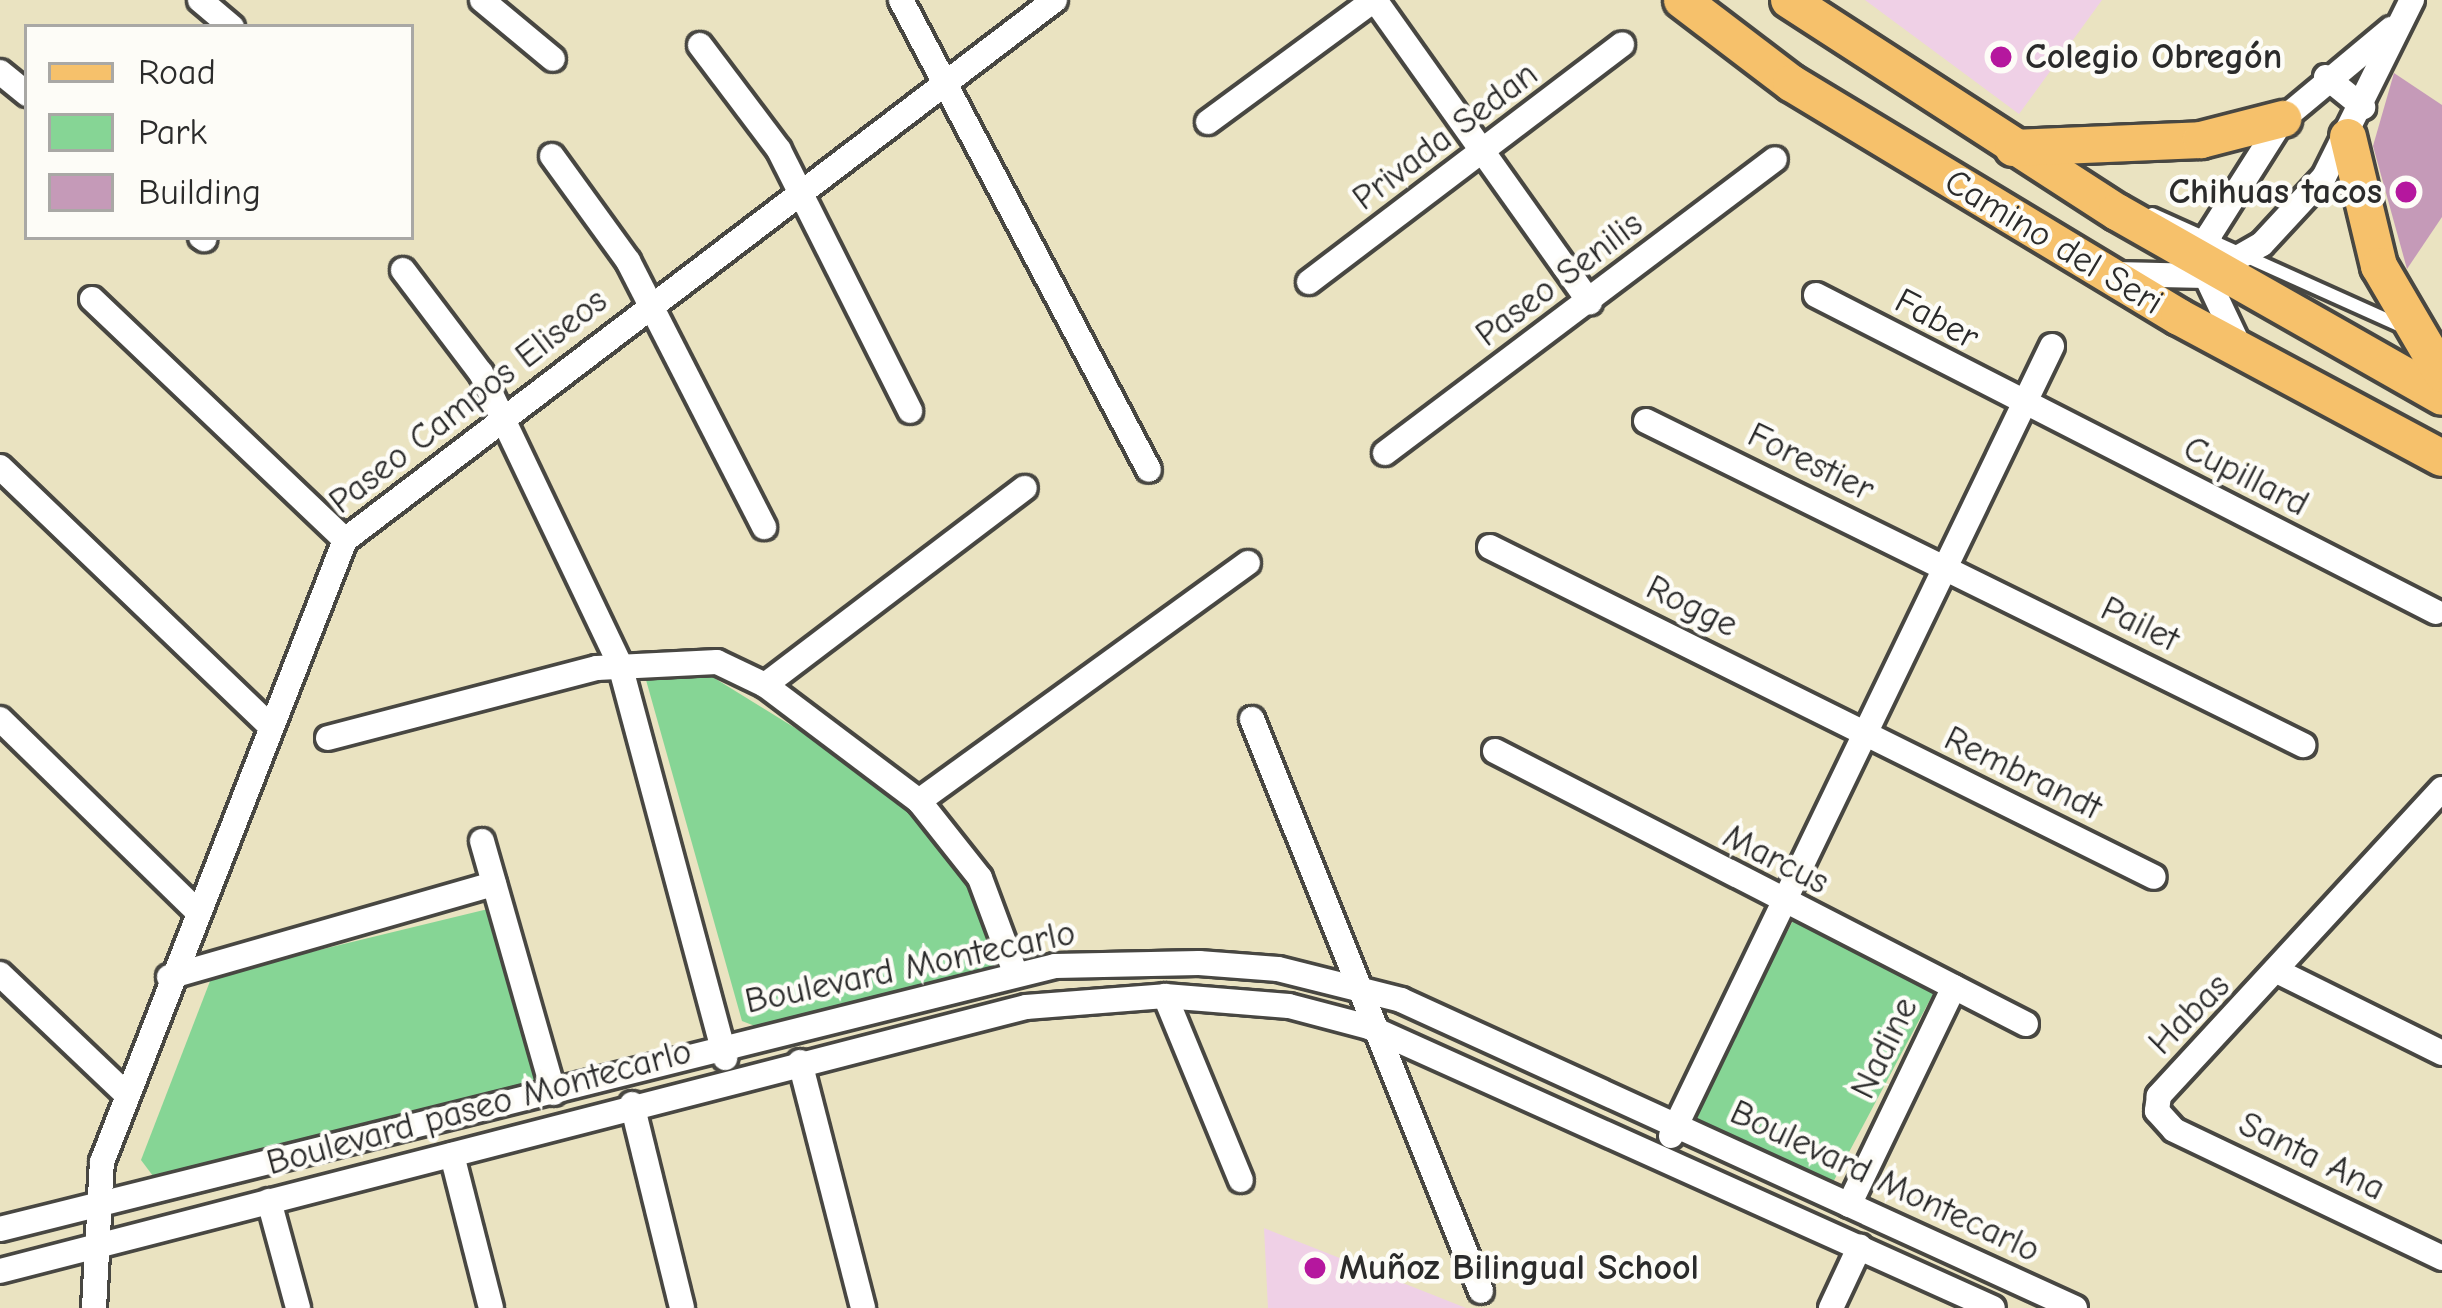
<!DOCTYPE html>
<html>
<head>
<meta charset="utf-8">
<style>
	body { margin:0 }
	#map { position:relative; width:2442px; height:1308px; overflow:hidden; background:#eae3c1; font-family:"Comic Neue",sans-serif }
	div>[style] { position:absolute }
	.built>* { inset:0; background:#efd0e6 }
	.green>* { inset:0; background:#86d595; transform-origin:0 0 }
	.building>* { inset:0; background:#c59ab8 }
	.roads { filter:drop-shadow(3px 0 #484742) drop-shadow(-3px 0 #484742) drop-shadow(0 3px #484742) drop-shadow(0 -3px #484742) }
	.service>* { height:12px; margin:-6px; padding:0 6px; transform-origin:6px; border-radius:6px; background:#fff }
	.minor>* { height:24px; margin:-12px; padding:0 12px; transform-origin:12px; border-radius:12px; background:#fff }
	.primary>* { height:36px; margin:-18px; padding:0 18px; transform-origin:18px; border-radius:18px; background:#f6c16b }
	.dots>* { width:33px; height:33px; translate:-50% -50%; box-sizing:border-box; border:6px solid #fdfcf7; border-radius:50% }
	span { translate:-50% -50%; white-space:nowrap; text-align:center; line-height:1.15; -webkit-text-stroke:9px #fdfcf7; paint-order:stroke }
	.poi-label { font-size:36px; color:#2b2b2b; font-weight:700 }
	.left { translate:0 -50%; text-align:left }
	.right { translate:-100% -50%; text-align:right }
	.street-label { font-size:36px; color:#2b2b2b }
	.legend { position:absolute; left:24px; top:24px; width:390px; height:216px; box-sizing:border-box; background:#fdfcf7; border:3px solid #a9a8a5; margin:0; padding:15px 21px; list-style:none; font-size:36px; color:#2b2b2b }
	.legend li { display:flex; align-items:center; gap:24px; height:60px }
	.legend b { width:60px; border:3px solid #a9a8a5 }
</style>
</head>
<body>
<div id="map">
	<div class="built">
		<i style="clip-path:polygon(1865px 0,2102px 0,2019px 114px)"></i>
		<i style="clip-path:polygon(1264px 1228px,1466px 1308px,1268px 1308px)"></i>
	</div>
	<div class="green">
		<i style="clip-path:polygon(660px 666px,711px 676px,873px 776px,970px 876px,1004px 949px,993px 972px,760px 1028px,742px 1021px,646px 680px)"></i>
		<i style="clip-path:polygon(488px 909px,500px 914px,546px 1078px,534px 1091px,156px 1180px,141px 1160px,212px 976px)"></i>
		<i style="left:1794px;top:919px;width:158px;height:222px;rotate:28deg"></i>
	</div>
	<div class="building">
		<i style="clip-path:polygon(2394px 73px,2442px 105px,2442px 217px,2407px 269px,2373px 146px)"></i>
	</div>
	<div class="roads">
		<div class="service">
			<i style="left:2152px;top:214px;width:273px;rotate:24.2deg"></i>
		</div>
		<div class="minor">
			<i style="left:200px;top:0;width:42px;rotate:40.2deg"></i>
			<i style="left:482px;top:0;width:92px;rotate:39.7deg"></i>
			<i style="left:901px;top:0;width:531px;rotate:62.18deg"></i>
			<i style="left:1375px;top:0;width:371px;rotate:54.6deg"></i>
			<i style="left:700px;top:45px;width:131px;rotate:53deg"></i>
			<i style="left:779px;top:150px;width:292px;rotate:63.3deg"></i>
			<i style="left:0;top:72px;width:35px;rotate:39deg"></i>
			<i style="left:2326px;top:77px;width:48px;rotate:39deg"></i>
			<i style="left:1208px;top:122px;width:206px;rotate:-36.3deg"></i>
			<i style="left:552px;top:156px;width:130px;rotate:54.1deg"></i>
			<i style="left:628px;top:261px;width:299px;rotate:62.9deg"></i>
			<i style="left:201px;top:237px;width:4px;rotate:34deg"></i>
			<i style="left:403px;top:270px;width:129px;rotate:52.9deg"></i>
			<i style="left:481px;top:373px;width:323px;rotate:64.5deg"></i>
			<i style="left:620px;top:665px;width:407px;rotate:75deg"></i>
			<i style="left:2114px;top:274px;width:92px;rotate:1.2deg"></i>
			<i style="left:2206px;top:276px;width:64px;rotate:-29.7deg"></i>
			<i style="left:2262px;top:244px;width:91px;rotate:-47.2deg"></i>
			<i style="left:2324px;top:177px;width:198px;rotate:-63.6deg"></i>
			<i style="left:1309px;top:282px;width:393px;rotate:-37.2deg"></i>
			<i style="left:1816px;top:295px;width:696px;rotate:27.08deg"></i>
			<i style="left:92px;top:299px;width:349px;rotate:43.6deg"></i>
			<i style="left:2241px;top:350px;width:82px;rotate:-115.3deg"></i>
			<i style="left:2206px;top:276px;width:42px;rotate:-84.6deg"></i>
			<i style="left:2210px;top:234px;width:136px;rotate:-57.6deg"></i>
			<i style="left:2283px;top:119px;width:141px;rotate:-39.8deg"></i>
			<i style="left:1646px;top:421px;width:733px;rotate:26.25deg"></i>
			<i style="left:1385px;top:453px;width:488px;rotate:-37deg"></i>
			<i style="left:0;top:467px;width:374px;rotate:43.8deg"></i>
			<i style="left:1490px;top:547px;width:741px;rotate:26.43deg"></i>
			<i style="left:765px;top:685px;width:326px;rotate:-37.2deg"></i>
			<i style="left:0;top:719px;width:275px;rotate:44.3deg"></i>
			<i style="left:1252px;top:719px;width:616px;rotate:68.18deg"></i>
			<i style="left:328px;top:738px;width:278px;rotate:-14.6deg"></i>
			<i style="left:597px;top:668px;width:120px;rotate:-2.9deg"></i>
			<i style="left:717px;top:662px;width:53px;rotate:25.6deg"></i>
			<i style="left:765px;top:685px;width:193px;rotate:37deg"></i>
			<i style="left:919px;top:801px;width:98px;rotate:51.6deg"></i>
			<i style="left:980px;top:878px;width:103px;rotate:69.6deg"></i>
			<i style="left:1495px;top:751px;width:597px;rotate:27.21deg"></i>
			<i style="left:2442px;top:789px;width:418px;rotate:132.7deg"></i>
			<i style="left:2159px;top:1096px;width:15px;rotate:98deg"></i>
			<i style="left:2157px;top:1111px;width:25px;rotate:48deg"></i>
			<i style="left:2174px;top:1130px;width:297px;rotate:25.5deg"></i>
			<i style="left:919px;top:801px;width:406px;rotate:-35.9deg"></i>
			<i style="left:482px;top:841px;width:262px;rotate:74.1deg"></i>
			<i style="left:2281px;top:973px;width:180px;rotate:26.4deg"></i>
			<i style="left:0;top:974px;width:173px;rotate:43.6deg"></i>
			<i style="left:169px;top:977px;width:338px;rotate:-16deg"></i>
			<i style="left:1165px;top:996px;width:199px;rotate:67.6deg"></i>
			<i style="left:800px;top:1062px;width:254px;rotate:75.6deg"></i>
			<i style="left:632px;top:1104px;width:210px;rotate:76.2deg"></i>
			<i style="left:1671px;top:1136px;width:877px;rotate:-64.25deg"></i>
			<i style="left:452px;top:1155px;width:158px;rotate:75.7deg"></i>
			<i style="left:269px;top:1201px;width:111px;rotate:74.8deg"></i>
			<i style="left:1849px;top:1205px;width:242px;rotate:-64.3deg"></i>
			<i style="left:0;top:1229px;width:1087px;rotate:-14deg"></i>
			<i style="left:1055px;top:966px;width:144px;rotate:-1.2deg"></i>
			<i style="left:1199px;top:963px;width:79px;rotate:4.3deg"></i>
			<i style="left:1278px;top:969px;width:127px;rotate:14.1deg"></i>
			<i style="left:1401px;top:1000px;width:741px;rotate:24.56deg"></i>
			<i style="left:0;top:1271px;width:1059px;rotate:-14.43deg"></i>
			<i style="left:1026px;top:1007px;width:139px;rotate:-4.5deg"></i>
			<i style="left:1165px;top:996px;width:124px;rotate:4.6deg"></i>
			<i style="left:1289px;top:1006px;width:83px;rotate:14.7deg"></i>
			<i style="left:1369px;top:1027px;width:684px;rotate:24.24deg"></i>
			<i style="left:94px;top:1308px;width:146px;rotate:-86.9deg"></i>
			<i style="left:102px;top:1162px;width:668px;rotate:-68.66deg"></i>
			<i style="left:345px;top:540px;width:892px;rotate:-37.26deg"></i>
			<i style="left:1831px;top:1308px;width:68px;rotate:-64.9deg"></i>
		</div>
		<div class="primary">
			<i style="left:1682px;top:0;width:137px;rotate:37.3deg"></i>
			<i style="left:1791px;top:83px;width:453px;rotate:31.1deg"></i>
			<i style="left:2179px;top:317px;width:298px;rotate:28.2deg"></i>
			<i style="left:1789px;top:0;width:391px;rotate:32.9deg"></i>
			<i style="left:2117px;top:212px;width:374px;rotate:29.6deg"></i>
			<i style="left:2348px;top:137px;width:133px;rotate:76.5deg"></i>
			<i style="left:2379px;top:266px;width:125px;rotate:59.7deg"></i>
			<i style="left:2013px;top:148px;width:188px;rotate:-2.4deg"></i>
			<i style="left:2201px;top:140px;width:85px;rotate:-14.4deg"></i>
		</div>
	</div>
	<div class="dots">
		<i style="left:2001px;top:57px;background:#b5179e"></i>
		<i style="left:2406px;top:192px;background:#b5179e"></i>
		<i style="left:1315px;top:1268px;background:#b5179e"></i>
	</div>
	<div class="poi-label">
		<span class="left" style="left:2025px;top:57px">Colegio Obregón</span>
		<span class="right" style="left:2382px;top:192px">Chihuas tacos</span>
		<span class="left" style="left:1339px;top:1268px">Muñoz Bilingual School</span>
	</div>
	<div class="street-label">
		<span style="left:1445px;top:136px;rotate:-37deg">Privada Sedan</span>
		<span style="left:2054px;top:242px;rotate:31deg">Camino del Seri</span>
		<span style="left:1559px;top:279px;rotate:-37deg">Paseo Senilis</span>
		<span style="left:1937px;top:319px;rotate:28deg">Faber</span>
		<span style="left:468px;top:401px;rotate:-38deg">Paseo Campos Eliseos</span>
		<span style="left:1811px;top:462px;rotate:26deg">Forestier</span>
		<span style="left:2246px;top:476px;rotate:27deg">Cupillard</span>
		<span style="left:1692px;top:606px;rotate:26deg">Rogge</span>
		<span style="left:2140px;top:624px;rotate:26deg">Pailet</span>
		<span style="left:2023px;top:773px;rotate:26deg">Rembrandt</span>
		<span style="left:1776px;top:859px;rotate:27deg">Marcus</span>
		<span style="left:910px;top:967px;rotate:-12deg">Boulevard Montecarlo</span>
		<span style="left:2189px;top:1014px;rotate:-45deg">Habas</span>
		<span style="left:1884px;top:1048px;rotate:-64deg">Nadine</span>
		<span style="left:479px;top:1107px;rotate:-15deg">Boulevard paseo Montecarlo</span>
		<span style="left:2312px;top:1156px;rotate:26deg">Santa Ana</span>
		<span style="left:1885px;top:1181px;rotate:25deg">Boulevard Montecarlo</span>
	</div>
	<ul class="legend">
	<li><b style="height:15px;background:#f6c16b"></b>Road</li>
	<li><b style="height:33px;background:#86d595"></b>Park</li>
	<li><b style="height:33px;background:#c59ab8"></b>Building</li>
	</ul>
</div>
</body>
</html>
